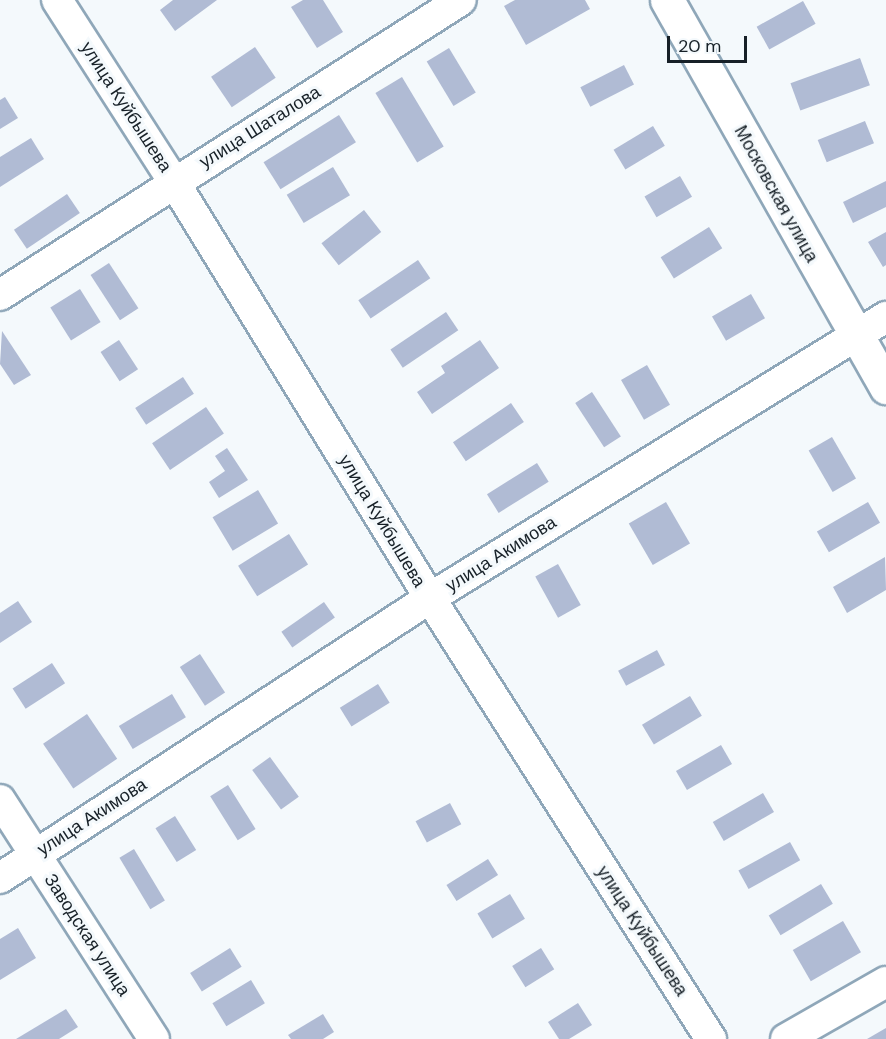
<!DOCTYPE html>
<html>
<head>
<meta charset="utf-8">
<style>
	body { margin:0 }
	#map { position:relative; width:886px; height:1039px; overflow:hidden; background:#f4f9fc; font-family:"DM Sans",sans-serif }
	div>[style] { position:absolute }
	.building>* { inset:0; background:#b0bbd4; transform-origin:0 0 }
	.roads { filter:drop-shadow(2px 0 #8fa7b9) drop-shadow(-2px 0 #8fa7b9) drop-shadow(0 2px #8fa7b9) drop-shadow(0 -2px #8fa7b9) }
	.minor>* { height:30px; margin:-15px; padding:0 15px; transform-origin:15px; border-radius:15px; background:#fff }
	.tertiary>* { height:33px; margin:-16.5px; padding:0 16.5px; transform-origin:16.5px; border-radius:16.5px; background:#fff }
	span { translate:-50% -50%; white-space:nowrap; text-align:center; line-height:1.15; -webkit-text-stroke:6px #f4f9fc; paint-order:stroke }
	.street-label { font-size:18px; color:#172027 }
	.scale { position:absolute; left:667px; top:36px; width:80px; height:27px; box-sizing:border-box; border:3px solid #172027; border-top:0; padding-left:8px; font-size:18px; line-height:21px; white-space:nowrap; color:#172027; -webkit-text-stroke:4px #f4f9fc; paint-order:stroke }
</style>
</head>
<body>
<div id="map">
	<div class="building">
		<i style="clip-path:polygon(173px 0,217px 0,175px 31px,160px 10px)"></i>
		<i style="clip-path:polygon(303px 0,323px 0,343px 32px,317px 48px,291px 7px)"></i>
		<i style="clip-path:polygon(515px 0,585px 0,590px 9px,526px 45px,504px 6px)"></i>
		<i style="left:803px;top:1px;width:26px;height:53px;rotate:61deg"></i>
		<i style="left:255px;top:47px;width:37px;height:53px;rotate:56deg"></i>
		<i style="left:449px;top:48px;width:52px;height:26px;rotate:59deg"></i>
		<i style="left:860px;top:58px;width:29px;height:74px;rotate:70deg"></i>
		<i style="left:624px;top:65px;width:22px;height:49px;rotate:63deg"></i>
		<i style="left:402px;top:77px;width:81px;height:31px;rotate:59deg"></i>
		<i style="clip-path:polygon(5px 97px,18px 118px,0 129px,0 100px)"></i>
		<i style="left:339px;top:115px;width:32px;height:89px;rotate:58deg"></i>
		<i style="left:865px;top:121px;width:24px;height:51px;rotate:68deg"></i>
		<i style="left:653px;top:126px;width:23px;height:46px;rotate:59deg"></i>
		<i style="clip-path:polygon(31px 138px,44px 159px,0 187px,0 157px)"></i>
		<i style="left:333px;top:167px;width:33px;height:54px;rotate:59deg"></i>
		<i style="left:680px;top:176px;width:24px;height:41px;rotate:60deg"></i>
		<i style="clip-path:polygon(886px 181px,886px 207px,853px 223px,843px 202px)"></i>
		<i style="left:67px;top:194px;width:23px;height:64px;rotate:56deg"></i>
		<i style="left:364px;top:210px;width:28px;height:54px;rotate:52deg"></i>
		<i style="left:709px;top:227px;width:25px;height:57px;rotate:58deg"></i>
		<i style="clip-path:polygon(886px 232px,886px 265px,883px 267px,868px 242px)"></i>
		<i style="left:418px;top:260px;width:22px;height:72px;rotate:56deg"></i>
		<i style="left:109px;top:263px;width:54px;height:22px;rotate:57deg"></i>
		<i style="left:80px;top:289px;width:39px;height:35px;rotate:58deg"></i>
		<i style="left:751px;top:294px;width:28px;height:45px;rotate:60deg"></i>
		<i style="left:446px;top:312px;width:22px;height:67px;rotate:56deg"></i>
		<i style="clip-path:polygon(2px 331px,31px 375px,14px 385px,0 364px)"></i>
		<i style="left:119px;top:340px;width:35px;height:22px;rotate:57deg"></i>
		<i style="clip-path:polygon(480px 340px,499px 368px,432px 414px,417px 392px,445px 373px,441px 366px)"></i>
		<i style="left:647px;top:365px;width:46px;height:30px;rotate:60deg"></i>
		<i style="left:183px;top:377px;width:20px;height:57px;rotate:57deg"></i>
		<i style="left:592px;top:392px;width:53px;height:20px;rotate:57deg"></i>
		<i style="left:511px;top:403px;width:23px;height:70px;rotate:56deg"></i>
		<i style="left:206px;top:407px;width:32px;height:65px;rotate:56deg"></i>
		<i style="left:832px;top:437px;width:48px;height:27px;rotate:60deg"></i>
		<i style="clip-path:polygon(227px 448px,248px 480px,219px 498px,209px 482px,225px 471px,215px 456px)"></i>
		<i style="left:537px;top:463px;width:22px;height:59px;rotate:58deg"></i>
		<i style="left:258px;top:490px;width:39px;height:53px;rotate:59deg"></i>
		<i style="left:666px;top:502px;width:48px;height:43px;rotate:60deg"></i>
		<i style="left:868px;top:502px;width:24px;height:59px;rotate:60deg"></i>
		<i style="left:289px;top:534px;width:36px;height:60px;rotate:58deg"></i>
		<i style="clip-path:polygon(885px 557px,886px 590px,847px 613px,833px 587px)"></i>
		<i style="left:558px;top:564px;width:47px;height:26px;rotate:61deg"></i>
		<i style="clip-path:polygon(18px 601px,32px 622px,0 643px,0 613px)"></i>
		<i style="left:324px;top:602px;width:19px;height:52px;rotate:55deg"></i>
		<i style="left:657px;top:650px;width:17px;height:44px;rotate:62deg"></i>
		<i style="left:200px;top:654px;width:46px;height:24px;rotate:57deg"></i>
		<i style="left:52px;top:663px;width:24px;height:47px;rotate:57deg"></i>
		<i style="left:378px;top:684px;width:22px;height:45px;rotate:58deg"></i>
		<i style="left:172px;top:694px;width:27px;height:62px;rotate:59deg"></i>
		<i style="left:690px;top:696px;width:23px;height:56px;rotate:59deg"></i>
		<i style="left:87px;top:714px;width:54px;height:53px;rotate:56deg"></i>
		<i style="left:721px;top:745px;width:22px;height:52px;rotate:60deg"></i>
		<i style="left:270px;top:757px;width:49px;height:22px;rotate:54deg"></i>
		<i style="left:228px;top:785px;width:52px;height:21px;rotate:58deg"></i>
		<i style="left:763px;top:793px;width:22px;height:58px;rotate:60deg"></i>
		<i style="left:450px;top:803px;width:24px;height:39px;rotate:62deg"></i>
		<i style="left:175px;top:816px;width:40px;height:23px;rotate:58deg"></i>
		<i style="left:790px;top:842px;width:21px;height:59px;rotate:61deg"></i>
		<i style="left:134px;top:849px;width:60px;height:17px;rotate:59deg"></i>
		<i style="left:488px;top:859px;width:19px;height:49px;rotate:58deg"></i>
		<i style="left:821px;top:884px;width:23px;height:61px;rotate:59deg"></i>
		<i style="left:510px;top:894px;width:29px;height:38px;rotate:59deg"></i>
		<i style="left:843px;top:921px;width:36px;height:58px;rotate:60deg"></i>
		<i style="clip-path:polygon(18px 928px,36px 958px,0 980px,0 939px)"></i>
		<i style="left:230px;top:948px;width:22px;height:47px;rotate:58deg"></i>
		<i style="left:541px;top:948px;width:25px;height:34px;rotate:58deg"></i>
		<i style="left:251px;top:980px;width:27px;height:45px;rotate:59deg"></i>
		<i style="clip-path:polygon(578px 1003px,592px 1025px,569px 1039px,559px 1039px,548px 1022px)"></i>
		<i style="clip-path:polygon(66px 1009px,78px 1027px,59px 1039px,16px 1039px)"></i>
		<i style="clip-path:polygon(323px 1014px,334px 1032px,323px 1039px,291px 1039px,288px 1035px)"></i>
		<i style="clip-path:polygon(886px 1028px,886px 1039px,867px 1039px)"></i>
	</div>
	<div class="roads">
		<div class="minor">
			<i style="left:57px;top:0;width:216px;rotate:57.3deg"></i>
			<i style="left:174px;top:182px;width:488px;rotate:58.4deg"></i>
			<i style="left:430px;top:598px;width:523px;rotate:57.5deg"></i>
			<i style="left:0;top:295px;width:547px;rotate:-32.62deg"></i>
			<i style="left:0;top:800px;width:284px;rotate:57.2deg"></i>
			<i style="left:0;top:878px;width:513px;rotate:-33.07deg"></i>
			<i style="left:430px;top:598px;width:536px;rotate:-31.64deg"></i>
			<i style="left:786px;top:1039px;width:115px;rotate:-29.7deg"></i>
		</div>
		<div class="tertiary">
			<i style="left:667px;top:0;width:445px;rotate:60.5deg"></i>
		</div>
	</div>
	<div class="street-label">
		<span style="left:126px;top:107px;rotate:57deg">улица Куйбышева</span>
		<span style="left:260px;top:127px;rotate:-32deg">улица Шаталова</span>
		<span style="left:776px;top:194px;rotate:61deg">Московская улица</span>
		<span style="left:382px;top:521px;rotate:59deg">улица Куйбышева</span>
		<span style="left:501px;top:554px;rotate:-32deg">улица Акимова</span>
		<span style="left:92px;top:817px;rotate:-33deg">улица Акимова</span>
		<span style="left:642px;top:931px;rotate:57deg">улица Куйбышева</span>
		<span style="left:87px;top:935px;rotate:57deg">Заводская улица</span>
	</div>
	<div class="scale">20 m</div>
</div>
</body>
</html>
